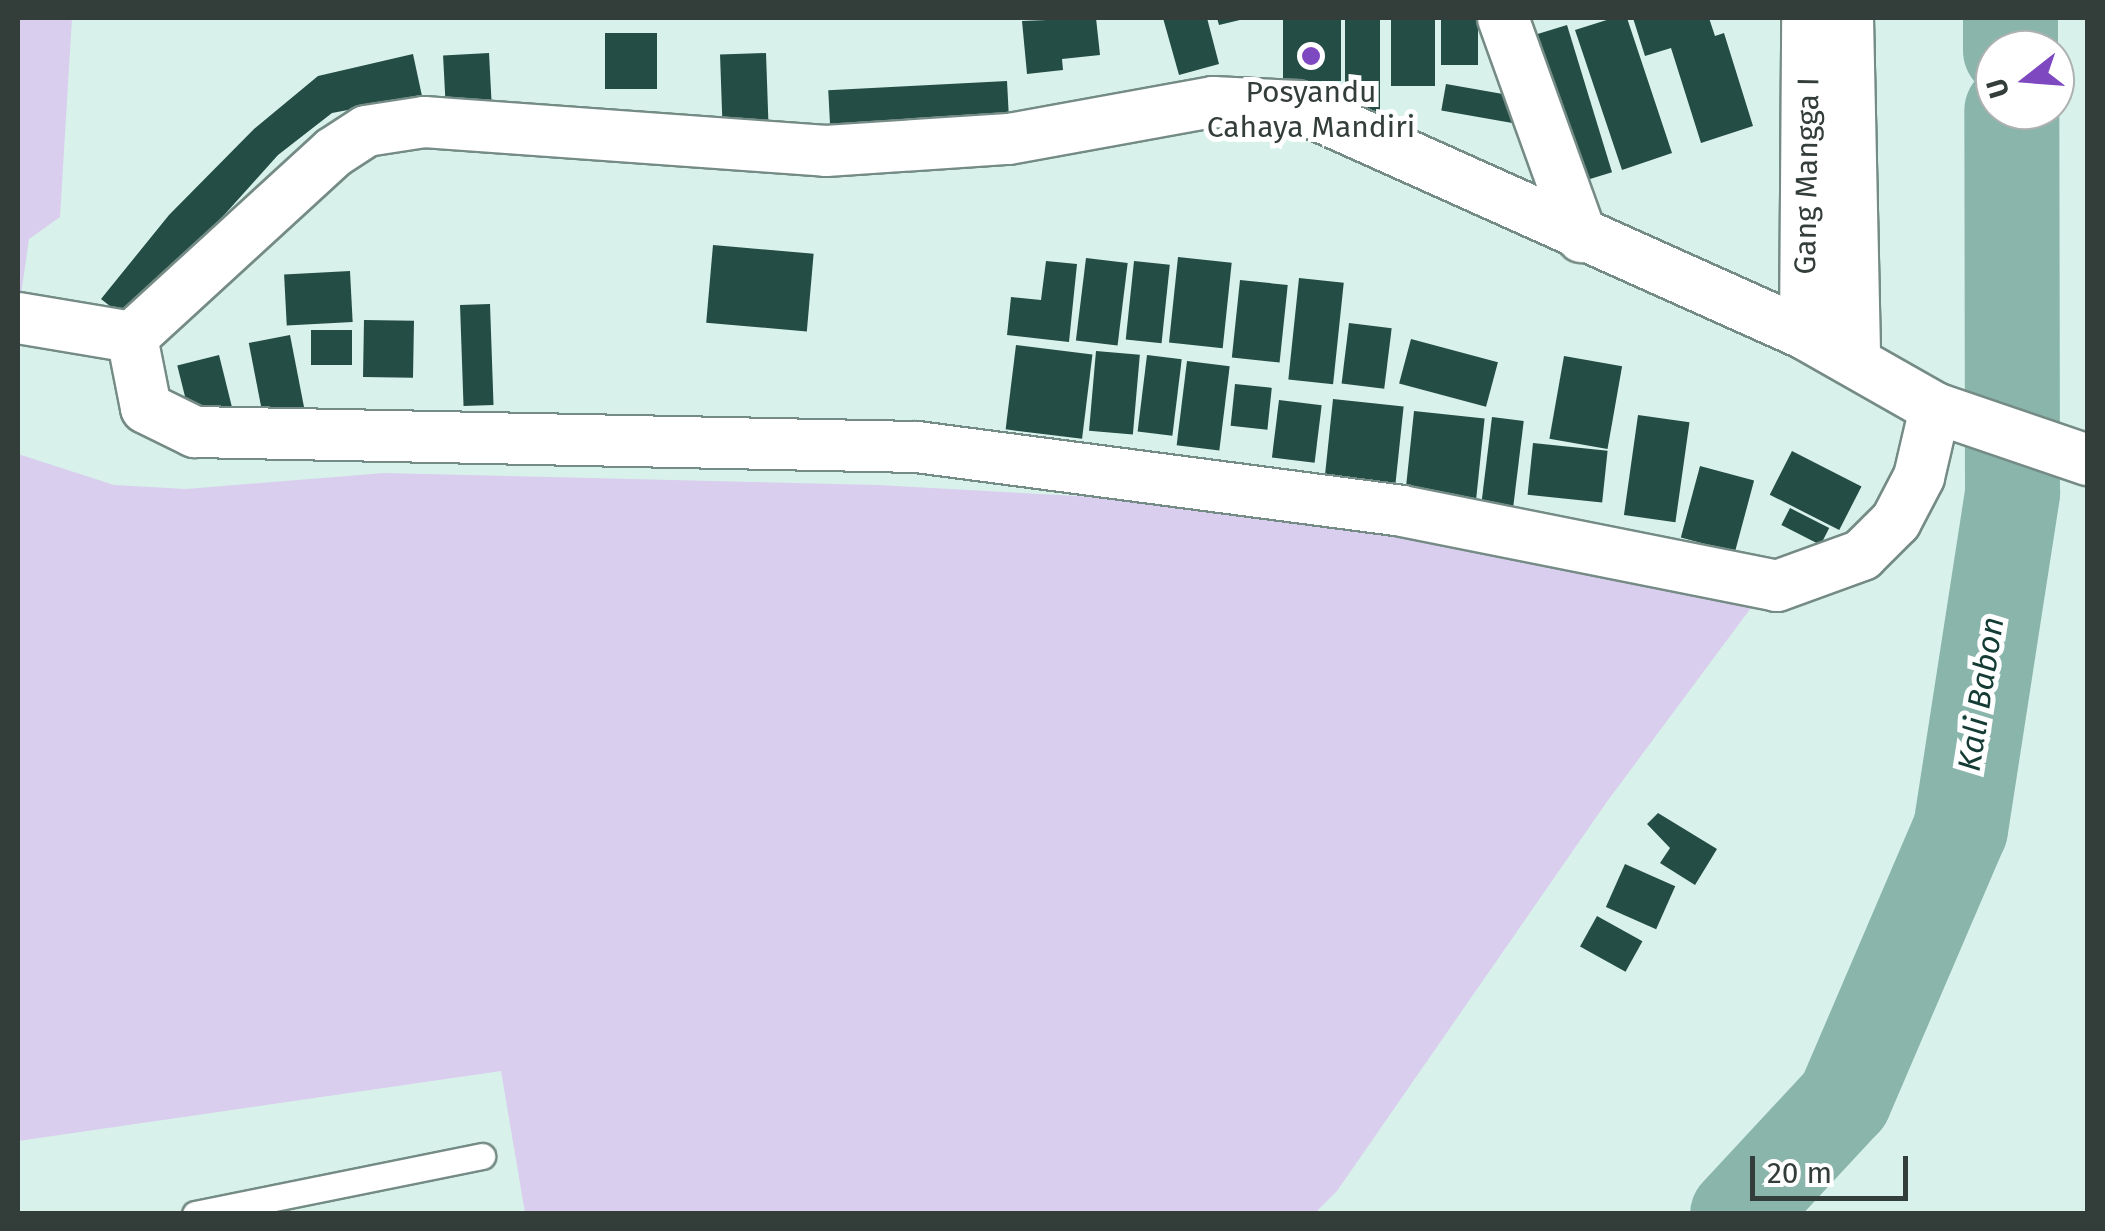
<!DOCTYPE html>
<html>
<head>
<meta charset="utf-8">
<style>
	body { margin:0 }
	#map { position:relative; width:2105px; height:1231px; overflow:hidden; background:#d9f1eb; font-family:"Fira Sans",sans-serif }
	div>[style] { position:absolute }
	.green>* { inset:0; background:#d9ceed }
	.river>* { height:95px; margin:-47.5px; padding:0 47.5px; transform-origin:47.5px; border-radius:47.5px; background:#8ab5ab }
	.building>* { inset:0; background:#244d45; transform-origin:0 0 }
	.roads { filter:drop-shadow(2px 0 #758b85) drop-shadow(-2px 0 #758b85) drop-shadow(0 2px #758b85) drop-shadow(0 -2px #758b85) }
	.service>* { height:25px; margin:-12.5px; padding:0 12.5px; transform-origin:12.5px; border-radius:12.5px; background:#fff }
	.minor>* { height:50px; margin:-25px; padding:0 25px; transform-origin:25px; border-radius:25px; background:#fff }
	.dots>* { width:28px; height:28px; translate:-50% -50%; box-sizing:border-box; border:5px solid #fff; border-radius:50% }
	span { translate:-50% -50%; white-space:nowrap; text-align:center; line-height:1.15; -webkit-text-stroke:10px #fff; paint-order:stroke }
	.poi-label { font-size:30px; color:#333d3a }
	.street-label { font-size:30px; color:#333d3a }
	.water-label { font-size:32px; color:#143c35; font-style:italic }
	.frame { position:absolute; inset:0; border:20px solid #333d3a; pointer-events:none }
	.north { position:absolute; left:1975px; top:30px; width:100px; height:100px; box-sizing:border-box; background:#fff; border:2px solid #adb1b0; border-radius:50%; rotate:253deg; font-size:28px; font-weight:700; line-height:40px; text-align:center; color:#333d3a }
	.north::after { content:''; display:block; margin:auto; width:35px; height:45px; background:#7d48c0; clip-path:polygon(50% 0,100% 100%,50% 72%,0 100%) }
	.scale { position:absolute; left:1750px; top:1156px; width:158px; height:45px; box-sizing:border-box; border:5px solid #333d3a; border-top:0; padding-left:12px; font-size:30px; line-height:35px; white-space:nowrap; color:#333d3a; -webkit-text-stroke:8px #fff; paint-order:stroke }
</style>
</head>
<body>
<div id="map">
	<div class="green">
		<i style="clip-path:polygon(18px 18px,72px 18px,60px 217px,29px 239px,18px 316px)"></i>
		<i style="clip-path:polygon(18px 454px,114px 485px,186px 489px,385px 473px,878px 485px,1113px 498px,1586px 561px,1759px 597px,1606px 803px,1337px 1191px,1315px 1213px,525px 1213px,501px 1071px,18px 1141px)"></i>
	</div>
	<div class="river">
		<i style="left:2010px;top:18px;width:32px;rotate:90deg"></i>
		<i style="left:1737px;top:1214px;width:157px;rotate:-47.1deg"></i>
		<i style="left:1844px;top:1099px;width:294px;rotate:-66.8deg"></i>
		<i style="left:1960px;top:829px;width:341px;rotate:-81.2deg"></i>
		<i style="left:2012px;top:492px;width:382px;rotate:-90.1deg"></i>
	</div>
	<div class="building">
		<i style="clip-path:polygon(1096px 18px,1100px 55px,1062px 59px,1063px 70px,1027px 74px,1022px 21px)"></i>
		<i style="clip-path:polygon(1163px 18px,1207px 18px,1219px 64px,1179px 75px)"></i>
		<i style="clip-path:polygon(1217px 18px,1244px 18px,1244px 19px,1219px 25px)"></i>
		<i style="left:1283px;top:18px;width:58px;height:63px"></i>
		<i style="left:1345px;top:18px;width:35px;height:98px"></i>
		<i style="left:1391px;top:18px;width:44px;height:68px"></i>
		<i style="left:1441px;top:18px;width:37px;height:47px"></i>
		<i style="clip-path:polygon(1613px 18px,1627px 18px,1672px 153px,1622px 170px,1575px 30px)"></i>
		<i style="clip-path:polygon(1633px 18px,1709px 18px,1715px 36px,1724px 33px,1753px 126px,1701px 143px,1671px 48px,1645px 56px)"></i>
		<i style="left:1567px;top:25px;width:154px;height:35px;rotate:73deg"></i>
		<i style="left:605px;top:33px;width:52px;height:56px"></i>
		<i style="left:489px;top:53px;width:53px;height:46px;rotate:87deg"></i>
		<i style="left:766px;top:53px;width:78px;height:46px;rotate:88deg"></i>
		<i style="clip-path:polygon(413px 54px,422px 96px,332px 113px,278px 155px,129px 321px,101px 299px,169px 215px,254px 129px,318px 76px)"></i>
		<i style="left:1007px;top:81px;width:56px;height:179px;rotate:87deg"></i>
		<i style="left:1446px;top:84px;width:75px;height:27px;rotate:10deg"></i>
		<i style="left:713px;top:245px;width:101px;height:78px;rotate:5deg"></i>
		<i style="left:1178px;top:257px;width:54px;height:86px;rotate:6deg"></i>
		<i style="left:1086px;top:258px;width:42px;height:83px;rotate:7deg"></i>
		<i style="clip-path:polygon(1046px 261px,1077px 264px,1069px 342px,1007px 335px,1011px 297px,1041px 300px)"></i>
		<i style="left:1134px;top:261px;width:36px;height:79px;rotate:6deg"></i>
		<i style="left:350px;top:271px;width:51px;height:66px;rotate:87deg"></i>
		<i style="left:1299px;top:278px;width:45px;height:102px;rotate:6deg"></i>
		<i style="left:1240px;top:280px;width:48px;height:78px;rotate:6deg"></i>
		<i style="left:490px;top:304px;width:101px;height:30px;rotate:88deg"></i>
		<i style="left:364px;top:320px;width:50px;height:57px;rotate:1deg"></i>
		<i style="left:1349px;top:323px;width:43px;height:61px;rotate:7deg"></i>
		<i style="left:311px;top:330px;width:41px;height:35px"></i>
		<i style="left:290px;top:335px;width:89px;height:42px;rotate:79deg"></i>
		<i style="left:1411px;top:339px;width:90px;height:46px;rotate:15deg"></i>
		<i style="left:1016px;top:345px;width:77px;height:85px;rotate:7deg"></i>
		<i style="left:1096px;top:351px;width:44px;height:80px;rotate:5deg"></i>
		<i style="left:219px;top:355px;width:54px;height:43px;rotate:76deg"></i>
		<i style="left:1147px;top:355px;width:35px;height:77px;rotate:7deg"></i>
		<i style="left:1564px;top:356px;width:59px;height:84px;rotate:10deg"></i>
		<i style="left:1187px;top:361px;width:43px;height:85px;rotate:7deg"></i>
		<i style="left:1235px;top:384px;width:37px;height:42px;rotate:6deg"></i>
		<i style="left:1333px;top:399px;width:71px;height:80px;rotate:6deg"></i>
		<i style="left:1279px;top:400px;width:43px;height:58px;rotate:7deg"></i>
		<i style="left:1414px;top:411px;width:71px;height:84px;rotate:6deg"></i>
		<i style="left:1638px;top:415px;width:52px;height:101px;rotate:8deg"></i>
		<i style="left:1492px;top:417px;width:32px;height:95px;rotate:7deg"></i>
		<i style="left:1533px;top:443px;width:75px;height:52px;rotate:6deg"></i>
		<i style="left:1792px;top:451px;width:78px;height:49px;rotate:27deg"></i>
		<i style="left:1700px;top:466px;width:56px;height:74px;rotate:15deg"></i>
		<i style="left:1790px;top:508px;width:44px;height:19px;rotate:27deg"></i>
		<i style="clip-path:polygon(1658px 813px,1717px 849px,1695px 885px,1660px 863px,1670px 848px,1647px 824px)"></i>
		<i style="left:1625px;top:864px;width:55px;height:47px;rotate:24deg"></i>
		<i style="left:1597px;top:916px;width:52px;height:35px;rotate:29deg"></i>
	</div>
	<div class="roads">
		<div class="service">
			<i style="left:195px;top:1214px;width:293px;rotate:-11.4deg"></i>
		</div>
		<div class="minor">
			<i style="left:1503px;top:18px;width:233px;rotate:70.2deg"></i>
			<i style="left:1848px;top:18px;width:342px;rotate:88.8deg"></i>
			<i style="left:18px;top:318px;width:116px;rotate:9.5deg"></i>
			<i style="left:1805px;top:334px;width:316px;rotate:-89.6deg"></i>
			<i style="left:132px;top:337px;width:274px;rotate:-42.5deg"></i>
			<i style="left:334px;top:152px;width:38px;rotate:-33deg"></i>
			<i style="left:366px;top:131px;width:59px;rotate:-8.8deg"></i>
			<i style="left:424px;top:122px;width:403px;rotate:4.1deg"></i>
			<i style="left:826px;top:151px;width:183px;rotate:-3.8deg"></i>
			<i style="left:1009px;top:139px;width:207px;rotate:-10.3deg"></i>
			<i style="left:1213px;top:102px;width:84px;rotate:2.7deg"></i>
			<i style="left:1297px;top:106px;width:557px;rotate:24.17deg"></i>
			<i style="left:1805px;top:334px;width:150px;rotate:29.6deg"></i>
			<i style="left:1935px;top:408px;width:162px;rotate:18.8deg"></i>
			<i style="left:132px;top:337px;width:72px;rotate:78.8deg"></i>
			<i style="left:146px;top:408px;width:55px;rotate:26.1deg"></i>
			<i style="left:195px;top:432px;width:722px;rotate:1.19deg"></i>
			<i style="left:917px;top:447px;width:489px;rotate:7.5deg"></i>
			<i style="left:1402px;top:511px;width:382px;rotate:11.3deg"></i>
			<i style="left:1777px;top:586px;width:90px;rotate:-20deg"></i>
			<i style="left:1862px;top:555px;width:48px;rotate:-45deg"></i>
			<i style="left:1896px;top:521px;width:50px;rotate:-62.4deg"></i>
			<i style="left:1919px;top:477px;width:71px;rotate:-76.9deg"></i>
		</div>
	</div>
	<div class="dots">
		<i style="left:1311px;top:56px;background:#7d48c0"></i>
	</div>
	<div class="poi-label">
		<span style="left:1311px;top:109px">Posyandu<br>Cahaya Mandiri</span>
	</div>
	<div class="street-label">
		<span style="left:1807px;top:176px;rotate:-89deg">Gang Mangga I</span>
	</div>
	<div class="water-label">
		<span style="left:1981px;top:694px;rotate:-81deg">Kali Babon</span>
	</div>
	<div class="frame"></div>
	<div class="north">U</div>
	<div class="scale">20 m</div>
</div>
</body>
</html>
